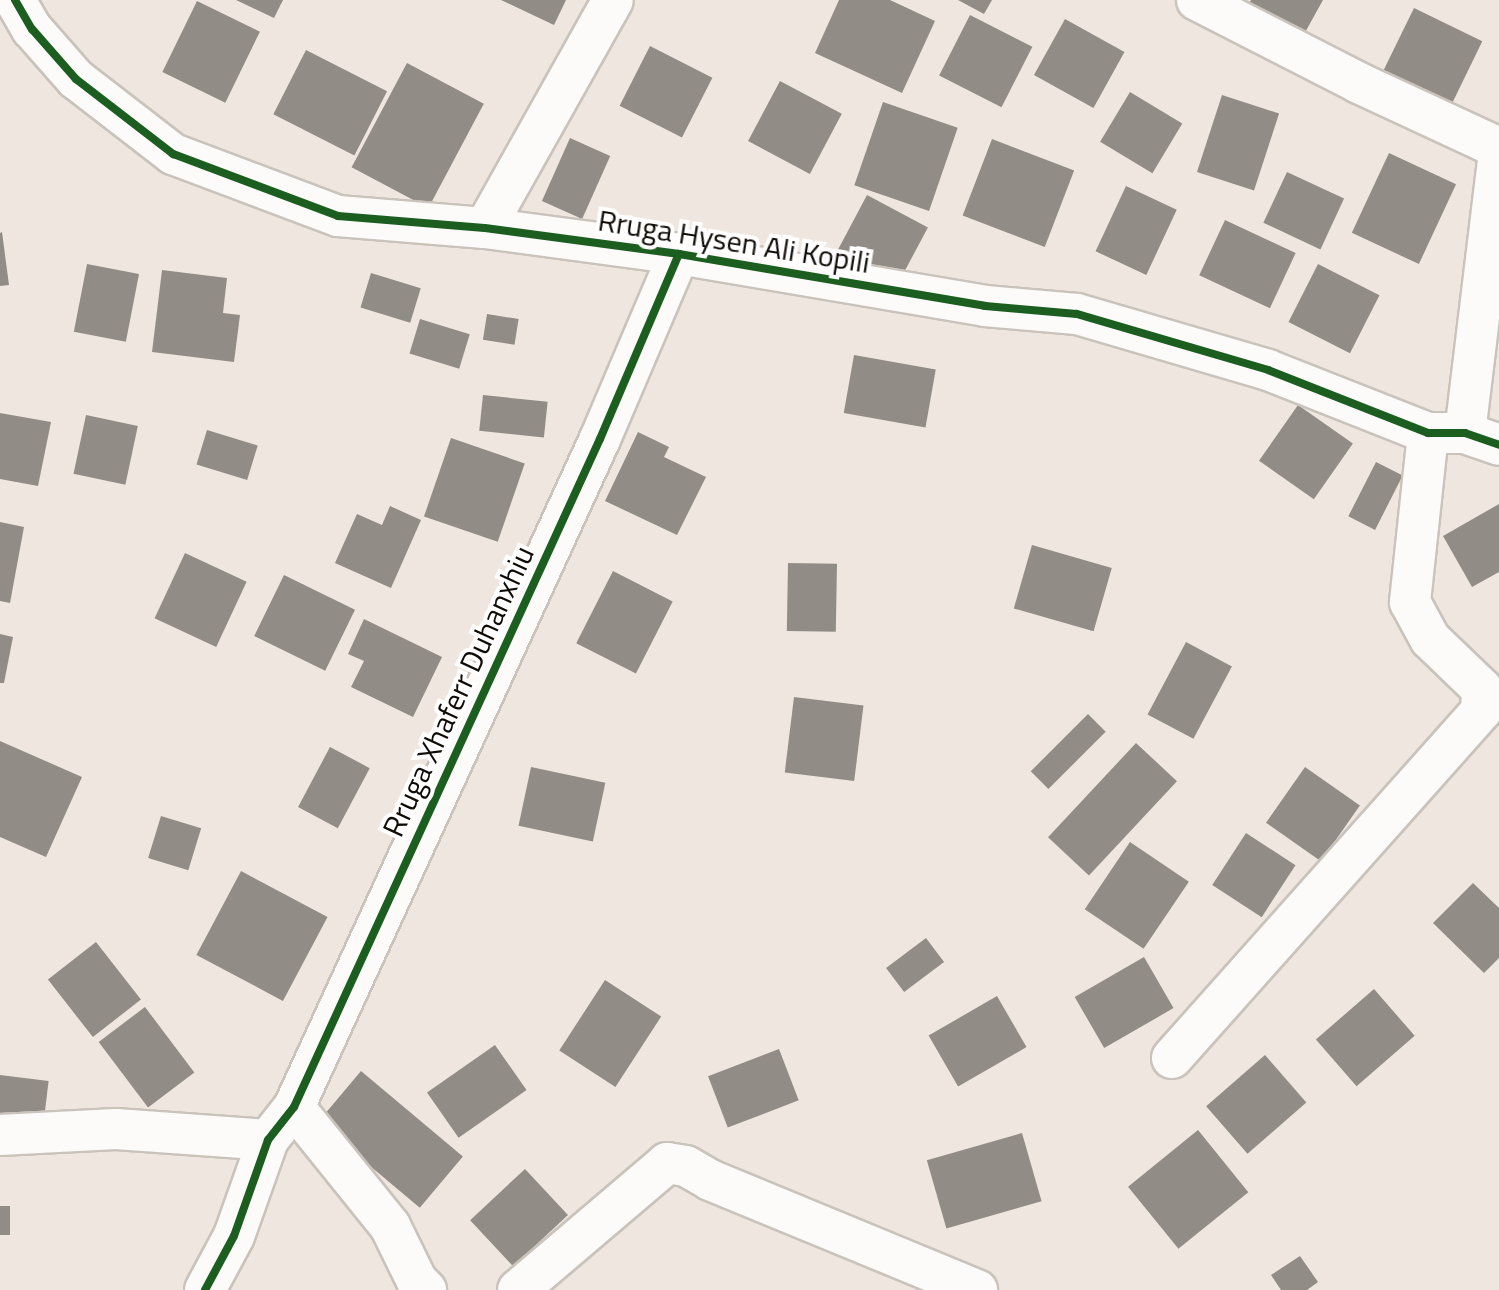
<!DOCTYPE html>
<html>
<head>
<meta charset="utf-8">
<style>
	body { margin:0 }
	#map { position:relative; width:1499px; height:1290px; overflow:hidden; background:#efe7df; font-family:"Titillium Web",sans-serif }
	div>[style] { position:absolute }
	.building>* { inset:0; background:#928c86; transform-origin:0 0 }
	.roads { filter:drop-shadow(2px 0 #c9c3bc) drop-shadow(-2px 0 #c9c3bc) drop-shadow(0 2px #c9c3bc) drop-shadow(0 -2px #c9c3bc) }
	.minor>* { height:40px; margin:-20px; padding:0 20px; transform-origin:20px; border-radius:20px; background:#fdfbfa }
	.cycleway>* { height:8px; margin:-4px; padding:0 4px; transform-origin:4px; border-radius:4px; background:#1b5e20 }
	span { translate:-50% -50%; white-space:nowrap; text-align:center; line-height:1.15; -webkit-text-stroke:8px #fff; paint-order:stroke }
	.street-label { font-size:30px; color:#0f0b06 }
</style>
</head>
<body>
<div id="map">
	<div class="building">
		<i style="clip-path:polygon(236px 0,283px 0,274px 18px)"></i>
		<i style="clip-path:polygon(501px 0,566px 0,554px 25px)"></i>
		<i style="clip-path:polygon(839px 0,890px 0,935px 21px,902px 93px,815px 53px)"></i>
		<i style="clip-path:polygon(958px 0,992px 0,984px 14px)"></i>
		<i style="clip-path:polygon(1251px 0,1323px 0,1303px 36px,1248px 6px)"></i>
		<i style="left:197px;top:1px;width:70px;height:79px;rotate:26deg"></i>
		<i style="left:1414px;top:8px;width:76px;height:73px;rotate:26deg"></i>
		<i style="left:970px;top:15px;width:70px;height:68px;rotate:27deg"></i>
		<i style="left:1065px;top:19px;width:68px;height:64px;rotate:29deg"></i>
		<i style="left:650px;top:46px;width:70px;height:67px;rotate:27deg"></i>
		<i style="left:306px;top:50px;width:91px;height:72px;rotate:27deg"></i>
		<i style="left:407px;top:63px;width:87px;height:118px;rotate:28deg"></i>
		<i style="left:780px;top:81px;width:70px;height:68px;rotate:28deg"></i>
		<i style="left:1130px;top:92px;width:61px;height:58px;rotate:31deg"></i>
		<i style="left:1222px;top:95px;width:60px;height:81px;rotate:18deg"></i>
		<i style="left:883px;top:102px;width:79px;height:88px;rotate:19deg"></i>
		<i style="left:570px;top:138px;width:44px;height:69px;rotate:24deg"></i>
		<i style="left:992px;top:139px;width:88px;height:82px;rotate:21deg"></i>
		<i style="left:1389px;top:153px;width:74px;height:88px;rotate:25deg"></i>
		<i style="left:1287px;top:172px;width:63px;height:56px;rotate:25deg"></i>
		<i style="left:1126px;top:186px;width:56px;height:72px;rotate:25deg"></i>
		<i style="left:867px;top:195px;width:69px;height:67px;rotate:28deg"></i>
		<i style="left:1225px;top:220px;width:78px;height:61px;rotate:25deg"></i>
		<i style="clip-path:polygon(2px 232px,9px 285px,0 286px,0 233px)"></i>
		<i style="left:87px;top:264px;width:53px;height:69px;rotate:11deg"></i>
		<i style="left:1318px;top:264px;width:69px;height:65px;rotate:27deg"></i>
		<i style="clip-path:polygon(162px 270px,227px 278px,223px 313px,240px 315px,234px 362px,152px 352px)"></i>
		<i style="left:371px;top:273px;width:52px;height:36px;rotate:17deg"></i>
		<i style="left:487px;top:314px;width:32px;height:26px;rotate:9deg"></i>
		<i style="left:420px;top:319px;width:52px;height:36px;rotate:17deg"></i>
		<i style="left:854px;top:355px;width:83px;height:59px;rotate:10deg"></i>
		<i style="left:483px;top:395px;width:65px;height:36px;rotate:6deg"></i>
		<i style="left:1298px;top:405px;width:67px;height:68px;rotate:35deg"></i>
		<i style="clip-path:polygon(0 413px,51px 422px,38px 486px,0 479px)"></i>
		<i style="left:86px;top:415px;width:53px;height:60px;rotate:12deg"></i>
		<i style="left:207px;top:430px;width:53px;height:36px;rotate:17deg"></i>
		<i style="clip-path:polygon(638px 432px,669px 447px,664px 457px,706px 477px,677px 535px,605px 501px)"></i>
		<i style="left:451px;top:438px;width:78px;height:83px;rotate:19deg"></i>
		<i style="left:1376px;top:462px;width:30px;height:61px;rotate:27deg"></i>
		<i style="clip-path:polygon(1499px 504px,1499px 572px,1472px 587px,1443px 536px)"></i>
		<i style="clip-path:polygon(390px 506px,421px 520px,391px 588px,335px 563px,357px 514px,382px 525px)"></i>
		<i style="clip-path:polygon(0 522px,24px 527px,10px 603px,0 601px)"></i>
		<i style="left:1032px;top:545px;width:83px;height:66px;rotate:16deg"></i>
		<i style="left:185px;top:553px;width:68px;height:72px;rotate:25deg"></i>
		<i style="left:788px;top:563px;width:49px;height:68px;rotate:1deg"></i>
		<i style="left:613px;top:571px;width:67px;height:81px;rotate:27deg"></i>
		<i style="left:284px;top:575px;width:79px;height:68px;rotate:26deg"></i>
		<i style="clip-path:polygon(364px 619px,442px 657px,413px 717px,351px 687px,364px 661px,348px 654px)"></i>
		<i style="clip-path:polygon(0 634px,13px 637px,4px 683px,0 683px)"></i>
		<i style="left:1186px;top:642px;width:52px;height:82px;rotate:28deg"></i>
		<i style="left:794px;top:697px;width:70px;height:76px;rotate:7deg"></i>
		<i style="left:1088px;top:714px;width:25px;height:81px;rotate:45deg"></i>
		<i style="clip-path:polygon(0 741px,82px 777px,46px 857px,0 837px)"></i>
		<i style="left:1136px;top:743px;width:56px;height:129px;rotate:43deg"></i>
		<i style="left:330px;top:747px;width:45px;height:68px;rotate:28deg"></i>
		<i style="left:531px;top:767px;width:76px;height:60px;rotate:12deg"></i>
		<i style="left:1305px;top:767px;width:67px;height:68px;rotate:35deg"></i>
		<i style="left:161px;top:816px;width:42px;height:44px;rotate:17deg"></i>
		<i style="left:1246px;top:833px;width:59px;height:62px;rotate:33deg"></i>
		<i style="left:1130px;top:842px;width:71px;height:81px;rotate:34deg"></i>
		<i style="left:241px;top:871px;width:98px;height:95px;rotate:28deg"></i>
		<i style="clip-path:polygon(1473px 883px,1499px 908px,1499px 958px,1484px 973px,1433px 923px)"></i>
		<i style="left:926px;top:938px;width:30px;height:50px;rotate:53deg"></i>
		<i style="left:96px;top:942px;width:73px;height:61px;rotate:52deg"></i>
		<i style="left:1144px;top:957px;width:59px;height:80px;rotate:60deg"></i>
		<i style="left:605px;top:980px;width:67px;height:84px;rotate:33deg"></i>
		<i style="left:1374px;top:989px;width:62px;height:77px;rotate:49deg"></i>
		<i style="left:997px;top:996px;width:59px;height:79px;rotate:60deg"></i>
		<i style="left:145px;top:1007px;width:82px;height:58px;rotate:53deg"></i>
		<i style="left:495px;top:1045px;width:55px;height:83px;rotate:55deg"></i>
		<i style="left:779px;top:1049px;width:55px;height:76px;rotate:69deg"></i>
		<i style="left:1265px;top:1055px;width:63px;height:78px;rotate:49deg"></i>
		<i style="left:361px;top:1071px;width:133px;height:67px;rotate:40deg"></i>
		<i style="left:0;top:1075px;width:49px;height:47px;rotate:7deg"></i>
		<i style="left:1198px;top:1130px;width:80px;height:90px;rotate:51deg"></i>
		<i style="left:1022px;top:1133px;width:71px;height:99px;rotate:74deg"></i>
		<i style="left:525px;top:1169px;width:63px;height:75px;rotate:47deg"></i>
		<i style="left:0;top:1206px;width:10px;height:29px"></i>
		<i style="clip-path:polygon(1300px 1256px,1318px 1282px,1307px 1290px,1281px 1290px,1271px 1275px)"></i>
	</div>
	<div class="roads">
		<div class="minor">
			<i style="left:15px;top:0;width:34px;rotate:60deg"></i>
			<i style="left:32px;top:29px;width:67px;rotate:48.7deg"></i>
			<i style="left:76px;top:79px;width:123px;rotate:37.7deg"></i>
			<i style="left:173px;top:154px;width:176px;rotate:20.6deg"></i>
			<i style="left:338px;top:216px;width:147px;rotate:4.7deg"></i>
			<i style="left:485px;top:228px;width:196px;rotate:7.6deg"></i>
			<i style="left:679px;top:254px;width:310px;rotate:9.6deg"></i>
			<i style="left:985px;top:306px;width:92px;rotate:5deg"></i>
			<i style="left:1077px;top:314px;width:199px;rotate:16.3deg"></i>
			<i style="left:1268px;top:370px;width:172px;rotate:21.5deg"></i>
			<i style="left:1428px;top:433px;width:37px"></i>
			<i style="left:1465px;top:433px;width:36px;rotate:19deg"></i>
			<i style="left:1197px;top:0;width:182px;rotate:27.1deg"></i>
			<i style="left:1359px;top:83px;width:154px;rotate:24.9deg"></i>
			<i style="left:485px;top:228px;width:261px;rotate:-60.7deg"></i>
			<i style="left:1465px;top:433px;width:282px;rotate:-83.1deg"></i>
			<i style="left:1172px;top:1058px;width:465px;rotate:-48.3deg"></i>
			<i style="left:1481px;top:711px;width:22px;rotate:-87deg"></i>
			<i style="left:1482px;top:689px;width:72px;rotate:-136.1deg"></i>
			<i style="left:1430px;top:639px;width:42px;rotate:-118.4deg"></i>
			<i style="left:1410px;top:602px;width:170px;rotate:-83.9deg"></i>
			<i style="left:294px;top:1107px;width:153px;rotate:51.1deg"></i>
			<i style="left:390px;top:1226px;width:61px;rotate:63.9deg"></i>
			<i style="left:417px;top:1281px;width:13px;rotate:45deg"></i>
			<i style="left:0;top:1135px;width:116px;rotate:-3deg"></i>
			<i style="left:116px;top:1129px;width:152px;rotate:4.1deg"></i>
			<i style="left:205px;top:1290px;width:61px;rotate:-61.8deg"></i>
			<i style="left:234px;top:1236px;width:102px;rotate:-70.5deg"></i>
			<i style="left:268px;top:1140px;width:42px;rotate:-51.8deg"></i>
			<i style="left:294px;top:1107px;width:735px;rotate:-65.39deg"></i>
			<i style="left:600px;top:439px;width:201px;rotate:-66.9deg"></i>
			<i style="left:518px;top:1290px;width:196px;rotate:-40.4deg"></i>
			<i style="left:667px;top:1163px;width:19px;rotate:9deg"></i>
			<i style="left:686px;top:1166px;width:28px;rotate:30deg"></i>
			<i style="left:710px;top:1180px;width:289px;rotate:22.4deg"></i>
		</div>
	</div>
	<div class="cycleway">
		<i style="left:15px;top:0;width:34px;rotate:60deg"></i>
		<i style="left:32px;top:29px;width:67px;rotate:48.7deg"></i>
		<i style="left:76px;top:79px;width:123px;rotate:37.7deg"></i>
		<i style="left:173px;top:154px;width:176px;rotate:20.6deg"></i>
		<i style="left:338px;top:216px;width:147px;rotate:4.7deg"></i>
		<i style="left:485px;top:228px;width:196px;rotate:7.6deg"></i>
		<i style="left:679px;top:254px;width:310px;rotate:9.6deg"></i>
		<i style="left:985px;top:306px;width:92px;rotate:5deg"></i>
		<i style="left:1077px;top:314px;width:199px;rotate:16.3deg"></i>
		<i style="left:1268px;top:370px;width:172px;rotate:21.5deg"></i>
		<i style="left:1428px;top:433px;width:37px"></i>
		<i style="left:1465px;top:433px;width:36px;rotate:19deg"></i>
		<i style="left:205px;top:1290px;width:61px;rotate:-61.8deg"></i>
		<i style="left:234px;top:1236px;width:102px;rotate:-70.5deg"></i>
		<i style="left:268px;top:1140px;width:42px;rotate:-51.8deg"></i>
		<i style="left:294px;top:1107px;width:735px;rotate:-65.39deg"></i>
		<i style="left:600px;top:439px;width:201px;rotate:-66.9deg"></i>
	</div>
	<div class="street-label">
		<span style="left:734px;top:241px;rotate:9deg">Rruga Hysen Ali Kopili</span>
		<span style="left:458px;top:691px;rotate:-65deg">Rruga Xhaferr Duhanxhiu</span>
	</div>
</div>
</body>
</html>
